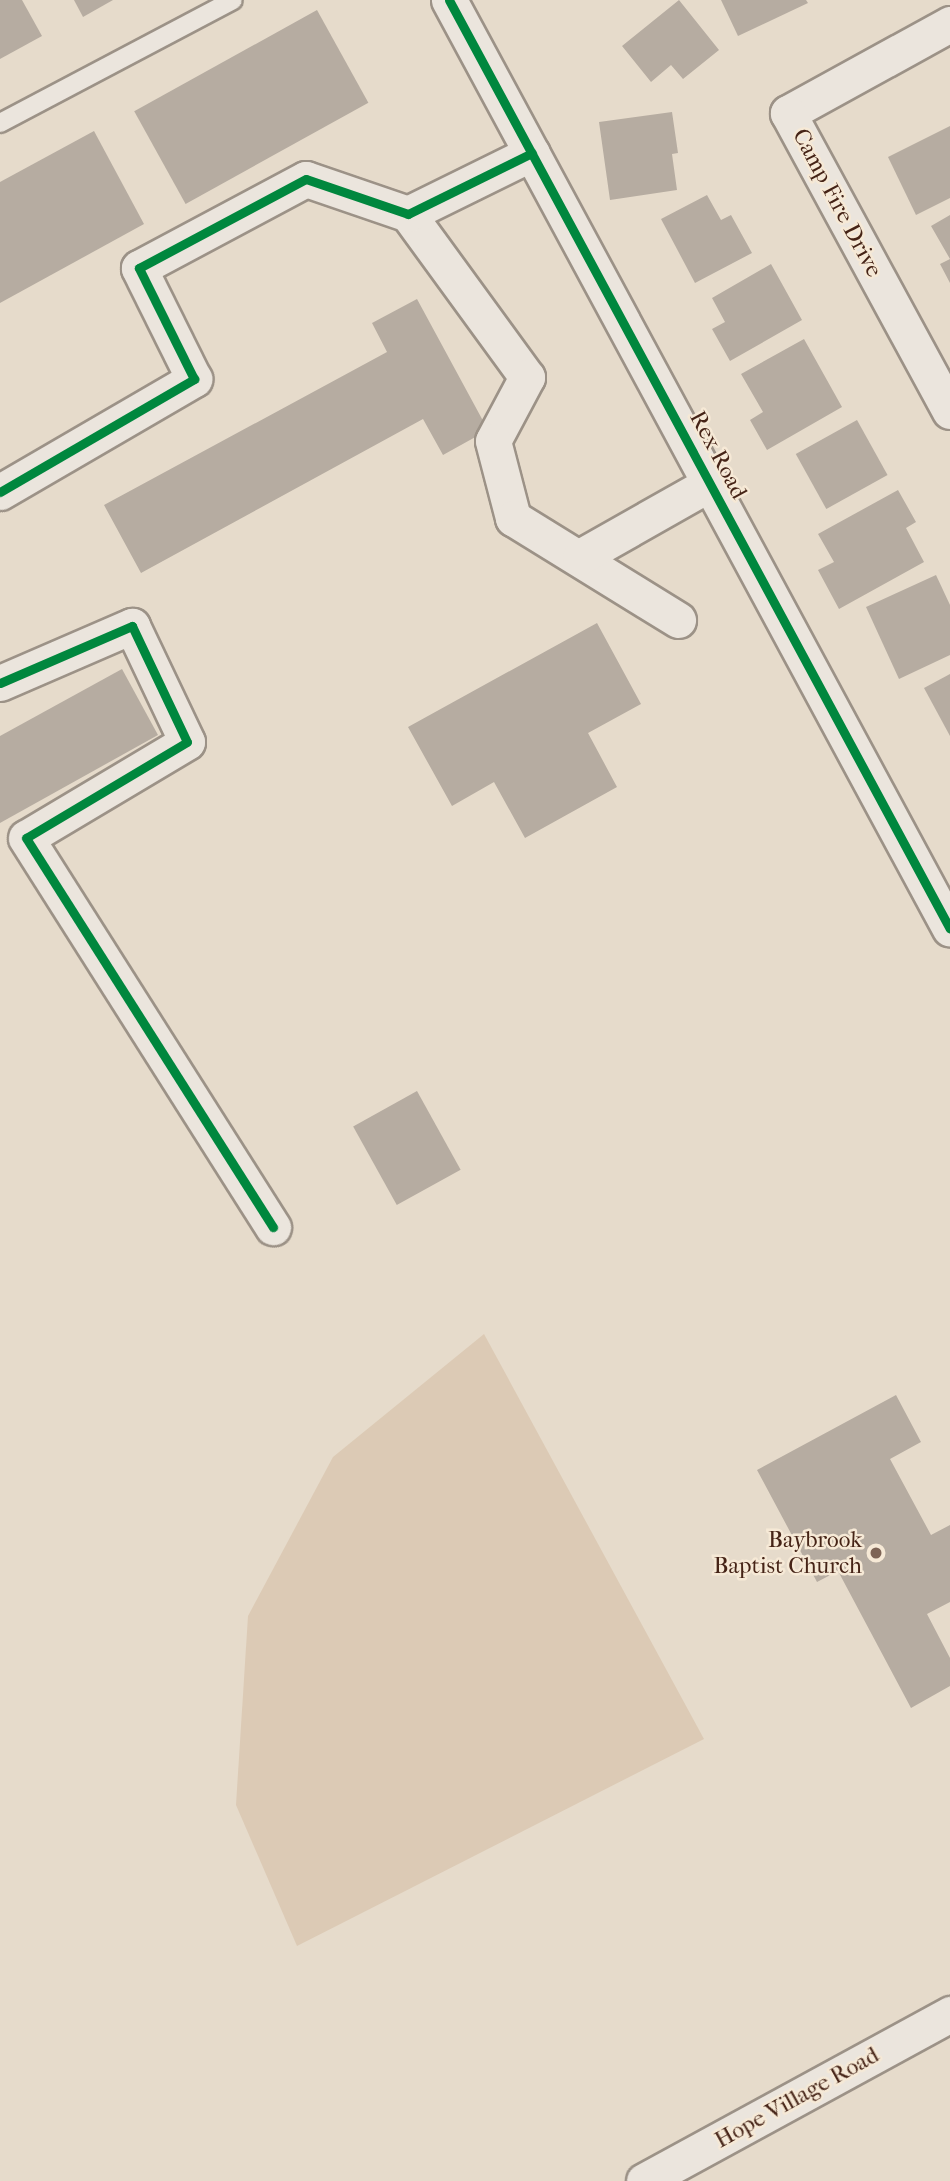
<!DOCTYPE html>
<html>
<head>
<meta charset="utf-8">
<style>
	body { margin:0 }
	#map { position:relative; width:950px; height:2181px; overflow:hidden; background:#e6dbcb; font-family:"IM FELL French Canon",serif }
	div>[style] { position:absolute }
	.green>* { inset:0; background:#dccab5 }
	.building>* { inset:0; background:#b6aca1; transform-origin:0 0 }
	.roads { filter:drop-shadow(2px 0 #9c9287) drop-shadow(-2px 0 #9c9287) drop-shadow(0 2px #9c9287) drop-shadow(0 -2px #9c9287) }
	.service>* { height:18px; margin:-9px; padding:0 9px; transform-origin:9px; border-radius:9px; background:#ebe5dd }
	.minor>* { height:35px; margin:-17.5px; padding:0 17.5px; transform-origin:17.5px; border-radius:17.5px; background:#ebe5dd }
	.cycleway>* { height:9px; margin:-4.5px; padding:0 4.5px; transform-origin:4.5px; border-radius:4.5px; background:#00873e }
	.dots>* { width:19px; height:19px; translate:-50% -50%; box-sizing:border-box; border:4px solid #f6e9d6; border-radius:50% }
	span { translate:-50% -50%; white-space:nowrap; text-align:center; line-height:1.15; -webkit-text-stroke:5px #f6e9d6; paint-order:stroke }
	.street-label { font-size:23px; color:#452316 }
	.poi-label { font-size:23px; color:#452316 }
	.right { translate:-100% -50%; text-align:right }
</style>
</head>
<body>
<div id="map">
	<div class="green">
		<i style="clip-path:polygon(484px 1334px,704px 1739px,297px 1946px,236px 1805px,248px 1616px,333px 1457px)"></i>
	</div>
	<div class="building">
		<i style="clip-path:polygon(0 0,22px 0,42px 36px,0 59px)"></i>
		<i style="clip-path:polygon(74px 0,113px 0,83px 17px)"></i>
		<i style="clip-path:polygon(679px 0,719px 50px,683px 79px,671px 65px,651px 82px,622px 46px)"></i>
		<i style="clip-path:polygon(721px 0,806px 0,808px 3px,738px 36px)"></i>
		<i style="left:317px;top:10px;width:106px;height:209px;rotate:61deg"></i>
		<i style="clip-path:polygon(672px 112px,678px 153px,672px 154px,677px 190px,610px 200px,599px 122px)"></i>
		<i style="clip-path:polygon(950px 126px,950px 198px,916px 215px,888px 157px)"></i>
		<i style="clip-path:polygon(94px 131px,144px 224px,0 303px,0 182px)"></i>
		<i style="clip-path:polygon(707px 195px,721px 220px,731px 215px,752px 253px,695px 283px,661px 219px)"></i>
		<i style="clip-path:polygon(950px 215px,950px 283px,940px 264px,950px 259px,931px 226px)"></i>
		<i style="clip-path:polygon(771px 264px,802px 320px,730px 361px,712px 329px,725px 322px,712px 298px)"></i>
		<i style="clip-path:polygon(417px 299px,488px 430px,443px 455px,423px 419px,141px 573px,104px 505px,387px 352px,372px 323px)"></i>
		<i style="clip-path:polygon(804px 339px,842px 407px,767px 450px,750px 420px,763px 412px,741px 374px)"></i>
		<i style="left:857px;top:420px;width:63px;height:70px;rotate:61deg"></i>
		<i style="clip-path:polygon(898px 490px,916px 522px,906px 528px,924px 562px,839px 609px,818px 570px,834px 562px,818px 534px)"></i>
		<i style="clip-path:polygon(936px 575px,950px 605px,950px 655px,899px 679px,866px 607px)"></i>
		<i style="clip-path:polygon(597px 623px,641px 704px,588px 733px,617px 787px,525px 838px,494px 782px,452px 806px,408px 727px)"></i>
		<i style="clip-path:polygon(122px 669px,158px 735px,0 823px,0 736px)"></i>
		<i style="clip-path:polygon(950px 674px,950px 736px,924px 688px)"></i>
		<i style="left:417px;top:1091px;width:90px;height:73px;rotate:61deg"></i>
		<i style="clip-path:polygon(896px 1395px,921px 1442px,890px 1459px,931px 1535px,950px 1525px,950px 1602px,927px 1614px,950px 1658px,950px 1686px,911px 1708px,838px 1571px,817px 1582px,757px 1470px)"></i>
	</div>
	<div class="roads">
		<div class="service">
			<i style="left:0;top:123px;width:263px;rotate:-27.8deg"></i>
		</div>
		<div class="minor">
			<i style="left:449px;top:0;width:1055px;rotate:61.66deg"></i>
			<i style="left:950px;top:24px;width:185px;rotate:151.2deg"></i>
			<i style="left:788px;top:113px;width:339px;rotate:61.5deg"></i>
			<i style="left:408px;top:214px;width:202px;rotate:53.9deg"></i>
			<i style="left:527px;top:377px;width:72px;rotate:118deg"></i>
			<i style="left:493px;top:441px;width:80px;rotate:75.4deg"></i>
			<i style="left:513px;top:518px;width:194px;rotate:31.7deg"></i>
			<i style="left:0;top:492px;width:225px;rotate:-30.2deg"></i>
			<i style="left:194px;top:379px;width:124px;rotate:-116.4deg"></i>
			<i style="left:139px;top:268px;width:189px;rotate:-28.1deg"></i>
			<i style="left:306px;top:179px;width:108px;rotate:18.9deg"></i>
			<i style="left:408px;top:214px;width:138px;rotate:-26.2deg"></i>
			<i style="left:580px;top:557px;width:150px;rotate:-29.5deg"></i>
			<i style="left:0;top:683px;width:144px;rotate:-23.4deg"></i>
			<i style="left:132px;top:626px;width:128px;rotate:64.6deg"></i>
			<i style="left:187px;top:742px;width:187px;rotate:149.2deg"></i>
			<i style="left:26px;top:838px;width:461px;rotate:57.6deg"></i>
			<i style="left:644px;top:2181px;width:349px;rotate:-28.6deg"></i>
		</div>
	</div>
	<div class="cycleway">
		<i style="left:449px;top:0;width:1055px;rotate:61.66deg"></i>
		<i style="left:0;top:492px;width:225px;rotate:-30.2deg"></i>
		<i style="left:194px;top:379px;width:124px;rotate:-116.4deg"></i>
		<i style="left:139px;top:268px;width:189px;rotate:-28.1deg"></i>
		<i style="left:306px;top:179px;width:108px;rotate:18.9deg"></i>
		<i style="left:408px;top:214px;width:138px;rotate:-26.2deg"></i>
		<i style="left:0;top:683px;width:144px;rotate:-23.4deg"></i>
		<i style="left:132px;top:626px;width:128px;rotate:64.6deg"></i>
		<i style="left:187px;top:742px;width:187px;rotate:149.2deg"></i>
		<i style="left:26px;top:838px;width:461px;rotate:57.6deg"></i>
	</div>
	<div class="dots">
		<i style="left:876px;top:1553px;background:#7d6355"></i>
	</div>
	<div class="street-label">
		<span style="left:837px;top:203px;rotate:62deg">Camp Fire Drive</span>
		<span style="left:718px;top:455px;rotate:62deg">Rex Road</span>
		<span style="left:797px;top:2098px;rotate:-29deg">Hope Village Road</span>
	</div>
	<div class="poi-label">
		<span class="right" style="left:862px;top:1553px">Baybrook<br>Baptist Church</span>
	</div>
</div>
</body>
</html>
